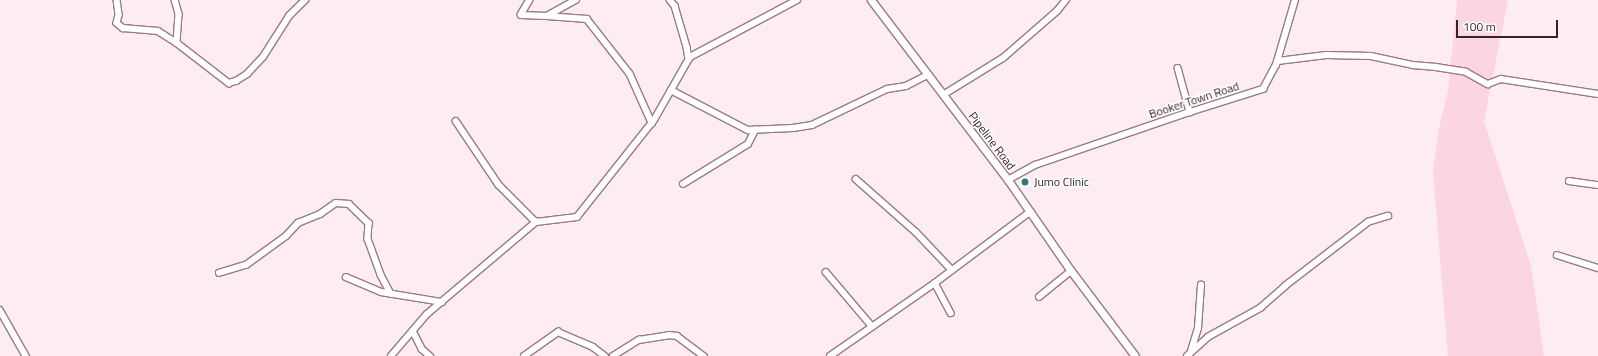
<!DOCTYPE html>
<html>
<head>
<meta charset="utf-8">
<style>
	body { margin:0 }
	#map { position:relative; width:1598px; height:356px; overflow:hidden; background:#fdedf2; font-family:"Titillium Web",sans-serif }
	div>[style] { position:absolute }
	.green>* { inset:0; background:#fbd5e3 }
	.roads { filter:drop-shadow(1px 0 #9c7986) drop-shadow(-1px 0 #9c7986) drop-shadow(0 1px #9c7986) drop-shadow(0 -1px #9c7986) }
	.minor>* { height:5.5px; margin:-2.75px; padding:0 2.75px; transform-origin:2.75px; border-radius:2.75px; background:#fff }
	.tertiary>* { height:7px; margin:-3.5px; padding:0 3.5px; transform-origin:3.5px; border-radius:3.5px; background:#fff }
	.dots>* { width:11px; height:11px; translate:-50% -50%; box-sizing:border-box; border:2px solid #fff; border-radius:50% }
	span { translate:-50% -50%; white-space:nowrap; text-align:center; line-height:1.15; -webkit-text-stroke:3px #fff; paint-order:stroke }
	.street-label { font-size:12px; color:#33242a }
	.poi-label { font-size:12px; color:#33242a }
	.left { translate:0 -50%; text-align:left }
	.scale { position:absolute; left:1456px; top:20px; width:102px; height:18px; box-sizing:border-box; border:2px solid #33242a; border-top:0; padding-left:5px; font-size:12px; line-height:14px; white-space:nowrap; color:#33242a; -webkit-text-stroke:3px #fff; paint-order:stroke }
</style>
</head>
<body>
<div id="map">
	<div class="green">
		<i style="clip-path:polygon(1457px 0,1508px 0,1484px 121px,1531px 266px,1544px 356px,1448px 356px,1433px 171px,1439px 128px,1448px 91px)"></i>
	</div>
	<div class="roads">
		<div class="minor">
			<i style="left:117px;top:0;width:15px;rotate:82deg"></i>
			<i style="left:119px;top:15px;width:8px;rotate:104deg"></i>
			<i style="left:117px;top:23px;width:8px;rotate:40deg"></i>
			<i style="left:123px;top:28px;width:35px;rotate:5deg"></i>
			<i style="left:158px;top:31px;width:22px;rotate:32deg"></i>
			<i style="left:177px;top:43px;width:66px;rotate:37.6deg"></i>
			<i style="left:229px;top:83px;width:7px;rotate:-16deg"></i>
			<i style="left:236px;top:81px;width:13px;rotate:-32deg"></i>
			<i style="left:247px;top:74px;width:23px;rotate:-47deg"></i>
			<i style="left:263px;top:57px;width:49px;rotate:-57.6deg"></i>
			<i style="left:289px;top:16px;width:23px;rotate:-45deg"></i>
			<i style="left:175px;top:0;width:15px;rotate:74deg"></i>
			<i style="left:179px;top:14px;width:29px;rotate:94deg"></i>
			<i style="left:530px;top:0;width:17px;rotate:121deg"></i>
			<i style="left:521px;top:15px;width:26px;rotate:2deg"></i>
			<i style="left:547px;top:16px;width:33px;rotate:-29deg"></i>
			<i style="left:670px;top:0;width:8px;rotate:50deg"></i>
			<i style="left:675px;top:6px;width:43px;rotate:73.7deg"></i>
			<i style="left:687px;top:47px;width:12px;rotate:81deg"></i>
			<i style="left:547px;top:16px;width:40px;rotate:4.3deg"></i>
			<i style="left:587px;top:19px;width:70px;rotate:52deg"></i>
			<i style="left:630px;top:74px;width:54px;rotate:65.8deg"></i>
			<i style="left:1278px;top:61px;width:48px;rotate:-7.1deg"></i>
			<i style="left:1326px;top:55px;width:45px;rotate:1.3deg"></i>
			<i style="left:1371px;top:56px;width:43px;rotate:12.1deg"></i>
			<i style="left:1413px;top:65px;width:23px;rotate:5deg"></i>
			<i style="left:1436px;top:67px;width:30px;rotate:9deg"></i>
			<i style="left:1466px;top:72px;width:25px;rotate:29deg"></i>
			<i style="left:1488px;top:84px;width:14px;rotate:-21deg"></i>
			<i style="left:1501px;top:79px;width:98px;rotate:8.8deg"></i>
			<i style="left:1178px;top:68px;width:46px;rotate:74.7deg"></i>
			<i style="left:671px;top:90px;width:87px;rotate:27.5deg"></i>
			<i style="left:748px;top:130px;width:45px;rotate:-2.5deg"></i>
			<i style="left:793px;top:128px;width:19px;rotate:-9deg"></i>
			<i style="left:812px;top:125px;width:83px;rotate:-25.6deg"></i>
			<i style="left:887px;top:89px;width:19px;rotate:-9deg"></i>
			<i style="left:906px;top:86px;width:25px;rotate:-27deg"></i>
			<i style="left:943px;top:95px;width:70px;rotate:-31.7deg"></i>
			<i style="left:1003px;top:58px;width:72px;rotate:-41deg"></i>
			<i style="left:1057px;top:11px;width:14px;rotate:-51deg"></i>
			<i style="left:456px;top:121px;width:77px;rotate:56.1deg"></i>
			<i style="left:499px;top:185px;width:52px;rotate:45deg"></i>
			<i style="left:856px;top:179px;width:80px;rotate:41.5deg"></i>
			<i style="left:916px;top:232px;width:52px;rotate:46.5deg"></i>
			<i style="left:1008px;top:180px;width:31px;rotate:-29deg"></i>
			<i style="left:1035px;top:165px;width:164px;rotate:-18.9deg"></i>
			<i style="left:1190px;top:112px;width:77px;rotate:-17.5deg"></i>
			<i style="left:1263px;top:89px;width:27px;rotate:-62deg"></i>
			<i style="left:1276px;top:65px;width:68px;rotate:-73.7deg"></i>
			<i style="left:1569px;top:181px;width:29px;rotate:8deg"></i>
			<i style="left:683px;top:184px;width:76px;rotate:-31.6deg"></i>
			<i style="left:748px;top:144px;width:16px;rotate:-63deg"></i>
			<i style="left:1557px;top:255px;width:43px;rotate:17.6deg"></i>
			<i style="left:826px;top:272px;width:71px;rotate:49.6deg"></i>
			<i style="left:219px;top:273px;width:28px;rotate:-17deg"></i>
			<i style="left:246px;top:265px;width:49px;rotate:-35.9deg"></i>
			<i style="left:286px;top:236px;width:18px;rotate:-47deg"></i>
			<i style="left:298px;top:223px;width:24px;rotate:-22deg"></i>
			<i style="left:320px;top:214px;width:19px;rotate:-35deg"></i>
			<i style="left:336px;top:203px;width:13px;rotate:4deg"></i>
			<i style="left:349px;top:204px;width:28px;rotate:44deg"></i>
			<i style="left:369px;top:223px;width:16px;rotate:94deg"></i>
			<i style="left:368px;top:239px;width:38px;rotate:70deg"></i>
			<i style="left:381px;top:275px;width:21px;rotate:62deg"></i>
			<i style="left:346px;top:277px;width:38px;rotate:23deg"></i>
			<i style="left:381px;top:292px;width:62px;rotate:9.3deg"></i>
			<i style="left:935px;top:283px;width:34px;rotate:62deg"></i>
			<i style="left:1039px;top:297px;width:41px;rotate:-39.1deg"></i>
			<i style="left:0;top:310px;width:53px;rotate:60.5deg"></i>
			<i style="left:413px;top:331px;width:20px;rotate:63deg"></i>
			<i style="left:422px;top:349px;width:11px;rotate:41deg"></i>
			<i style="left:1191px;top:351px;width:24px;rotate:-73deg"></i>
			<i style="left:1198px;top:328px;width:43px;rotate:-86deg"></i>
			<i style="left:391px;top:356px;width:55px;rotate:-49.4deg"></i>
			<i style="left:427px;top:314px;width:143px;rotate:-40.2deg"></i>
			<i style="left:536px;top:222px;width:41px;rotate:-7deg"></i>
			<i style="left:577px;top:217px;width:124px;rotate:-51.6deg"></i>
			<i style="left:654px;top:120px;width:73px;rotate:-60.3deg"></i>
			<i style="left:690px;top:57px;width:121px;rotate:-28deg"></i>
			<i style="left:524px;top:356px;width:42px;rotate:-35.2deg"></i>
			<i style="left:558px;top:332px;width:38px;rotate:23deg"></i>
			<i style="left:593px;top:347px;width:15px;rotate:37deg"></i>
			<i style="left:613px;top:356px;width:31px;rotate:-32deg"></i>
			<i style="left:639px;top:340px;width:30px;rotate:-9deg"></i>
			<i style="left:669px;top:335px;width:8px;rotate:7deg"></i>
			<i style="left:677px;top:336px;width:34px;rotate:37deg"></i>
			<i style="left:830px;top:356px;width:128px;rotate:-34.8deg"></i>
			<i style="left:935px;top:283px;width:119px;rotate:-36.8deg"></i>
			<i style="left:1187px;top:356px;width:28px;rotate:-42deg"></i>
			<i style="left:1208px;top:337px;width:60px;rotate:-29.1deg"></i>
			<i style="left:1260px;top:308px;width:33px;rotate:-41deg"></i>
			<i style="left:1285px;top:286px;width:105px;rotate:-37.6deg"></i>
			<i style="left:1368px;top:222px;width:21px;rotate:-17deg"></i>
		</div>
		<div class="tertiary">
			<i style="left:871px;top:0;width:226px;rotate:52.7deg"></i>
			<i style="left:1008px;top:180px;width:111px;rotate:55.3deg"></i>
			<i style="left:1071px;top:271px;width:106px;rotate:53deg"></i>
		</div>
	</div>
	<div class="dots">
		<i style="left:1025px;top:182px;background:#2f787f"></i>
	</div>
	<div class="street-label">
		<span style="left:1194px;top:100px;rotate:-18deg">Booker Town Road</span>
		<span style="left:992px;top:141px;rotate:53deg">Pipeline Road</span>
	</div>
	<div class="poi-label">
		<span class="left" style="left:1034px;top:182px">Jumo Clinic</span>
	</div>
	<div class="scale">100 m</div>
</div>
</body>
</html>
